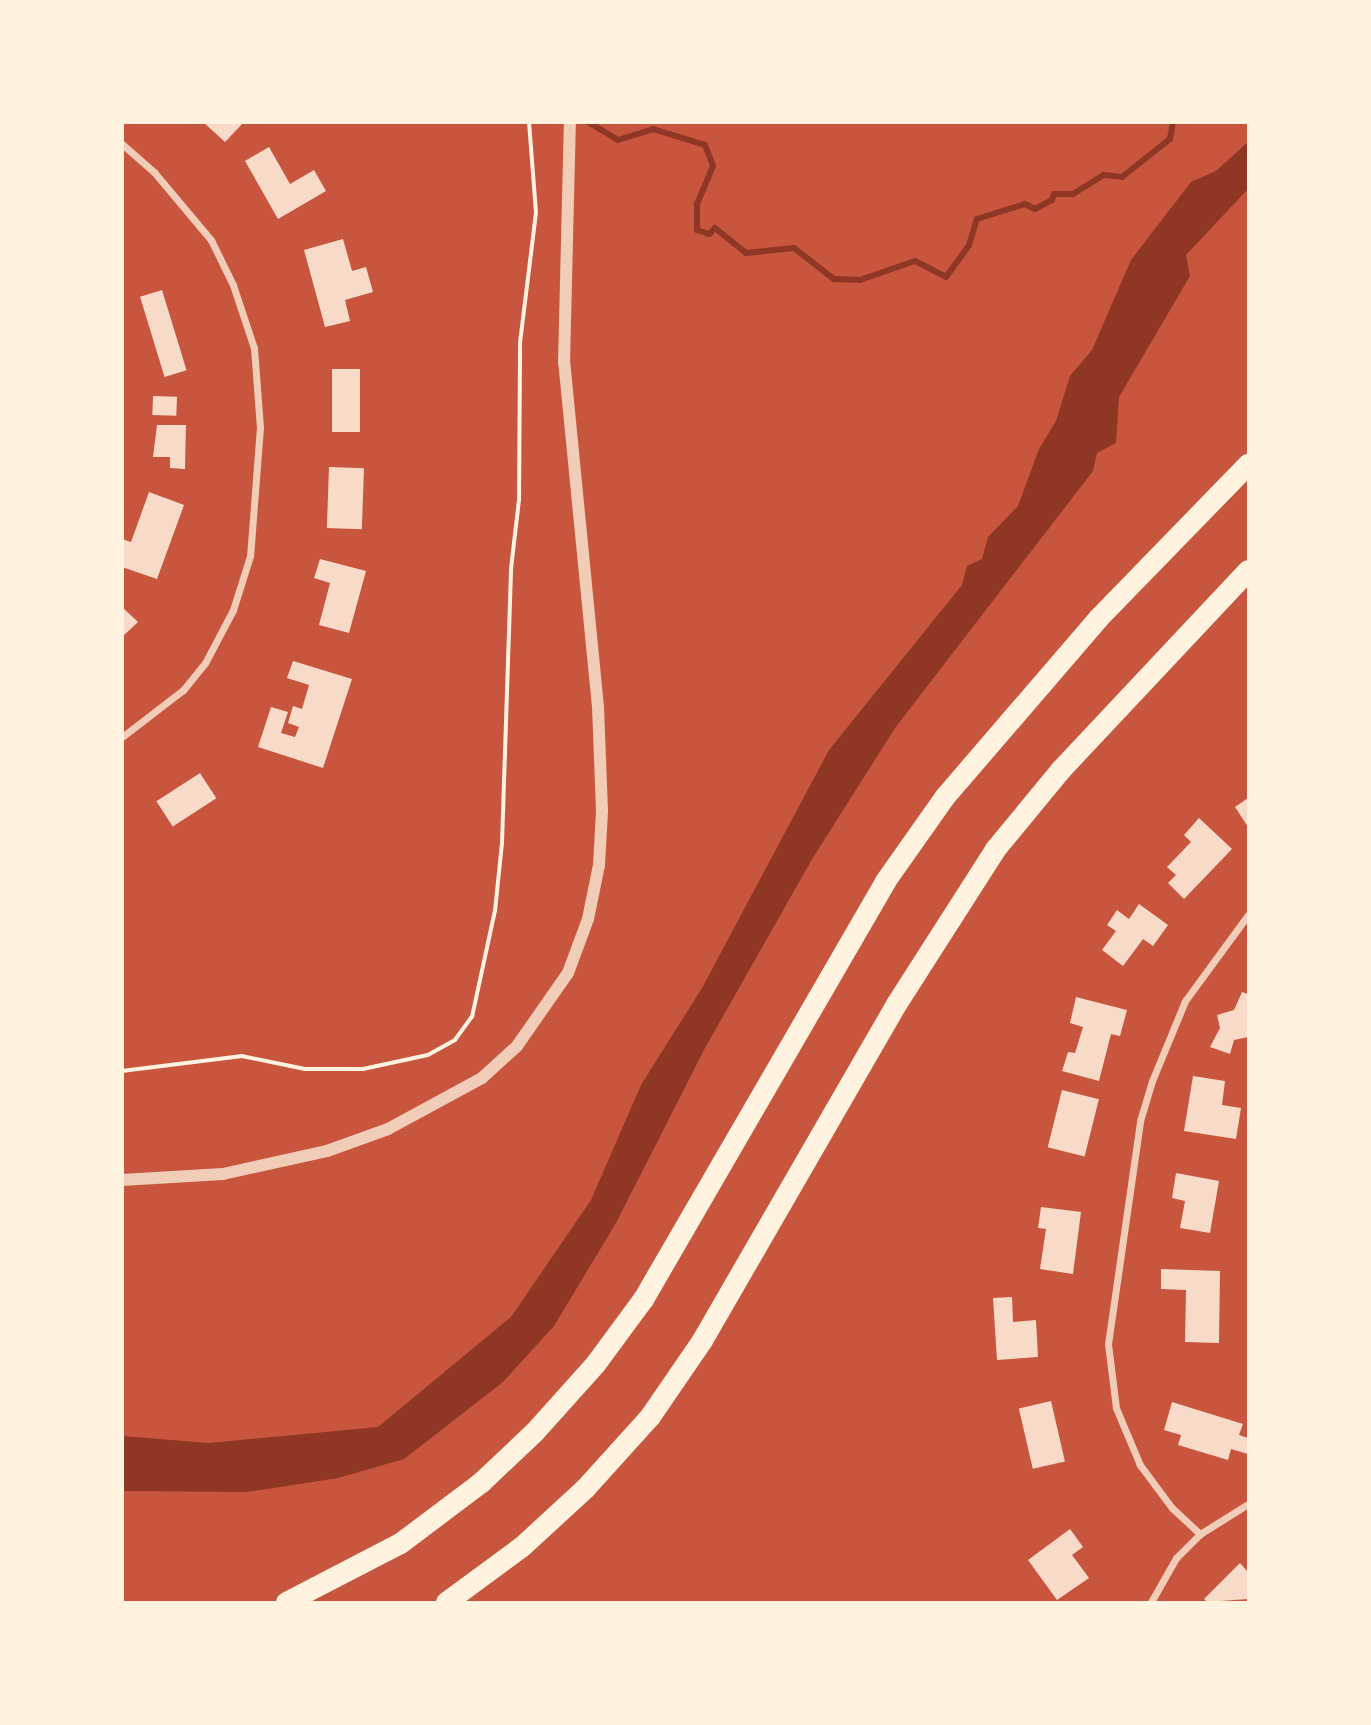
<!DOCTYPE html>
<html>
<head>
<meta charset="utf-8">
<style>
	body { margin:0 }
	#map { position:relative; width:1371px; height:1725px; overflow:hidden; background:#c8553d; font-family:Raleway,sans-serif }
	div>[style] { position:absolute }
	.water>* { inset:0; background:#8f3625 }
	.stream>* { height:6px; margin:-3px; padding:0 3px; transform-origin:3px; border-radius:3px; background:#8f3625 }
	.building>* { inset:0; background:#f7dbc8; transform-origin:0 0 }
	.path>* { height:3.5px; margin:-1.75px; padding:0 1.75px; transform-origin:1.75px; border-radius:1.75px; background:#fff3e0 }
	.minor>* { height:7px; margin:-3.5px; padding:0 3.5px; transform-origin:3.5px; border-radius:3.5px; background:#f1ccb7 }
	.tertiary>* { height:12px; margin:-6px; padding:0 6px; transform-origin:6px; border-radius:6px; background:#f1ccb7 }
	.motorway>* { height:21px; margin:-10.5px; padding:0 10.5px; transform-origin:10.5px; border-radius:10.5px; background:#fff3e0 }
	span { translate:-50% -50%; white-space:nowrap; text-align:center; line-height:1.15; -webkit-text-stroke:5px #fff3e0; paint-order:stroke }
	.frame { position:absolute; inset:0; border:124px solid #fff3e0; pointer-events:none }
</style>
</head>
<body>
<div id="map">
	<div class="water">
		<i style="clip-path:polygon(1248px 142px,1248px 189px,1186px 255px,1190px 276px,1119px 397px,1116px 443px,1097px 453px,1093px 471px,895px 728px,811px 861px,705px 1048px,616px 1223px,554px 1326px,503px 1382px,404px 1459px,338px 1478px,247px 1492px,123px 1491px,123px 1436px,208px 1443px,378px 1427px,511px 1317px,591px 1200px,641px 1085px,702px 988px,829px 750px,962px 585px,967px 566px,982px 559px,988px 537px,1018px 506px,1039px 449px,1056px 421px,1070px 376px,1092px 350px,1131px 260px,1191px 182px,1216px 171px)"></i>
	</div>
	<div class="stream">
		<i style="left:588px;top:122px;width:35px;rotate:31deg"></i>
		<i style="left:618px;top:140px;width:37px;rotate:-17deg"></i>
		<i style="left:653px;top:129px;width:54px;rotate:17.1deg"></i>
		<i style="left:705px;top:145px;width:22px;rotate:69deg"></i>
		<i style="left:713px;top:166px;width:41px;rotate:112.8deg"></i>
		<i style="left:697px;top:204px;width:26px;rotate:90deg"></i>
		<i style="left:697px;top:230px;width:13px;rotate:18deg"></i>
		<i style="left:709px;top:234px;width:8px;rotate:-45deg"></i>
		<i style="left:715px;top:228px;width:40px;rotate:39deg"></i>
		<i style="left:746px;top:253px;width:48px;rotate:-5.9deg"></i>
		<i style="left:794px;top:248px;width:51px;rotate:37.8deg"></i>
		<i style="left:834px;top:279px;width:26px;rotate:2deg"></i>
		<i style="left:860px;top:280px;width:58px;rotate:-19.1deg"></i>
		<i style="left:915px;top:261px;width:35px;rotate:27deg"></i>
		<i style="left:946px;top:277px;width:39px;rotate:-54deg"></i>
		<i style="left:969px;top:245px;width:27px;rotate:-73deg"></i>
		<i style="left:977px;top:219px;width:50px;rotate:-17.4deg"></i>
		<i style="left:1025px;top:204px;width:11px;rotate:27deg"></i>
		<i style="left:1035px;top:209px;width:19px;rotate:-28deg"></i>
		<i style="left:1052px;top:200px;width:6px;rotate:-72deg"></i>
		<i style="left:1054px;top:194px;width:19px"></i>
		<i style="left:1073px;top:194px;width:36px;rotate:-32deg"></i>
		<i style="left:1104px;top:175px;width:18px;rotate:6deg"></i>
		<i style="left:1122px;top:177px;width:61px;rotate:-38.4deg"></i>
		<i style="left:1170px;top:139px;width:17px;rotate:-80deg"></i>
	</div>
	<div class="building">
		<i style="clip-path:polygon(203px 122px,244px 122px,225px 142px)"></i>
		<i style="clip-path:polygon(269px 147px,290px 184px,314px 170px,326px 191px,278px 219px,245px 161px)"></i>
		<i style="clip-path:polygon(343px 239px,352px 271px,366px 267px,373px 292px,345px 300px,350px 321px,325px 327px,304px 250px)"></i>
		<i style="left:162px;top:290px;width:84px;height:23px;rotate:73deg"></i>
		<i style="left:332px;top:369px;width:28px;height:63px"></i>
		<i style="left:153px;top:396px;width:24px;height:19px;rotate:2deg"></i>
		<i style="clip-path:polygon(157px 425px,186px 425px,185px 469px,170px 468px,170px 457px,153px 457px)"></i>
		<i style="left:329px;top:467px;width:35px;height:61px;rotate:2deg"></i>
		<i style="clip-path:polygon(149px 492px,184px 505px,157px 579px,122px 567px,122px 539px,131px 542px)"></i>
		<i style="clip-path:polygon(320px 559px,366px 571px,349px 633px,319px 625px,330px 583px,314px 578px)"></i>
		<i style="clip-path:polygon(122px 607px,138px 622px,122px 637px)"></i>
		<i style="clip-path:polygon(293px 661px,352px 679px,323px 768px,258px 747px,271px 707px,288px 712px,281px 733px,295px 737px,299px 727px,288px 723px,293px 706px,302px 709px,309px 685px,287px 678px)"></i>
		<i style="left:200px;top:773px;width:30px;height:52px;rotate:57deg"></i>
		<i style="clip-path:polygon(1248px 798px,1248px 827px,1235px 807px)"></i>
		<i style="clip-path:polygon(1199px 818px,1232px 849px,1184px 899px,1168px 883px,1176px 875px,1167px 867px,1191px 842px,1184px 835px)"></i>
		<i style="clip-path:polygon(1139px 904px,1168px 925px,1153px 946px,1143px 939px,1123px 966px,1102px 950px,1116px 931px,1107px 925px,1117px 910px,1129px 919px)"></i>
		<i style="clip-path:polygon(1242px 992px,1248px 994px,1248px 1037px,1234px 1040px,1230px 1054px,1210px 1047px,1220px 1028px,1217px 1015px,1234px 1010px)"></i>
		<i style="clip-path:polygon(1076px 997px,1127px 1010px,1120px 1036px,1111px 1034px,1099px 1081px,1062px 1071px,1068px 1052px,1075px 1053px,1083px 1027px,1070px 1023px)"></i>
		<i style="clip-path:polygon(1193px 1076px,1225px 1081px,1222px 1105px,1241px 1108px,1236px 1139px,1184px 1131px)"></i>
		<i style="left:1062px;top:1090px;width:38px;height:59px;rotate:14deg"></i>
		<i style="clip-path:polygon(1176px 1173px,1219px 1181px,1210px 1233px,1180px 1228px,1185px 1201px,1172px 1198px)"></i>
		<i style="clip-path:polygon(1041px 1207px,1081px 1212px,1073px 1274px,1040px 1269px,1046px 1229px,1038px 1228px)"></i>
		<i style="clip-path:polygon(1161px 1269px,1220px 1271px,1219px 1343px,1185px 1342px,1186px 1290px,1161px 1289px)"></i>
		<i style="clip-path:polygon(1012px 1297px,1013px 1322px,1036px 1320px,1038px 1357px,997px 1360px,993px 1298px)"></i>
		<i style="left:1051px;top:1401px;width:62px;height:33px;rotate:77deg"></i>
		<i style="clip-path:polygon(1172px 1402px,1243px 1424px,1239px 1435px,1248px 1438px,1248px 1454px,1231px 1449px,1228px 1460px,1178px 1445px,1181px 1435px,1164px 1430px)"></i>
		<i style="clip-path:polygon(1070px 1529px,1083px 1547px,1072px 1555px,1089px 1578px,1057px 1600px,1028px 1560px)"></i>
		<i style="clip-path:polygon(1240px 1563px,1248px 1572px,1248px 1599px,1207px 1602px,1204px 1599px)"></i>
	</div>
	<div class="path">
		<i style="left:122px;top:1071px;width:121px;rotate:-7.1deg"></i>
		<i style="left:242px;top:1056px;width:64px;rotate:11.7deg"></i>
		<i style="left:305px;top:1069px;width:58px"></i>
		<i style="left:363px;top:1069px;width:66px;rotate:-12.2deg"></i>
		<i style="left:428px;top:1055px;width:31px;rotate:-29deg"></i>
		<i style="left:455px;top:1040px;width:29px;rotate:-54deg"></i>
		<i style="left:472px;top:1017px;width:108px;rotate:-77.8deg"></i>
		<i style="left:495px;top:911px;width:68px;rotate:-84.1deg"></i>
		<i style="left:502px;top:843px;width:274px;rotate:-88.1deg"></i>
		<i style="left:511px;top:569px;width:69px;rotate:-83.4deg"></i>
		<i style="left:519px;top:500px;width:157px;rotate:-89.6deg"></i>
		<i style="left:520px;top:343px;width:131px;rotate:-83deg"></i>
		<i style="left:536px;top:213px;width:91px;rotate:-94.4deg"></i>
	</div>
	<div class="minor">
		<i style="left:122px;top:144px;width:43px;rotate:41.2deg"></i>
		<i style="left:154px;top:172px;width:89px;rotate:50deg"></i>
		<i style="left:211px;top:240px;width:50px;rotate:63.9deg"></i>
		<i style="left:233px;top:285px;width:66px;rotate:71.6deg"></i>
		<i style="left:254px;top:348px;width:79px;rotate:85.7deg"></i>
		<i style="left:260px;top:427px;width:129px;rotate:94.4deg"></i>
		<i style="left:250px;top:556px;width:57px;rotate:107.5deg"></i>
		<i style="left:233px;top:610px;width:60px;rotate:117.8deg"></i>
		<i style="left:205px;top:663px;width:35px;rotate:129deg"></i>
		<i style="left:183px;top:690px;width:77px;rotate:142.4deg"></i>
		<i style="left:1200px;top:1534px;width:38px;rotate:-137deg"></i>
		<i style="left:1172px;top:1508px;width:54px;rotate:-126.7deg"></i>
		<i style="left:1140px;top:1465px;width:62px;rotate:-112.8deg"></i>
		<i style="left:1116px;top:1408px;width:64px;rotate:-97.1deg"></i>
		<i style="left:1108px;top:1344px;width:225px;rotate:-81.8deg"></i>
		<i style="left:1140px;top:1121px;width:42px;rotate:-73.3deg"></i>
		<i style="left:1152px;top:1081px;width:87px;rotate:-67.6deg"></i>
		<i style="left:1185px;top:1001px;width:107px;rotate:-53.8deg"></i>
		<i style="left:1151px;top:1602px;width:51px;rotate:-60.4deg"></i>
		<i style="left:1176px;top:1558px;width:34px;rotate:-45deg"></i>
		<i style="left:1200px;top:1534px;width:57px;rotate:-32deg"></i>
	</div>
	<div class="tertiary">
		<i style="left:122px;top:1180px;width:101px;rotate:-3.4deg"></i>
		<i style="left:223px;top:1174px;width:107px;rotate:-12.5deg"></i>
		<i style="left:327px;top:1151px;width:65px;rotate:-19.8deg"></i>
		<i style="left:388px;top:1129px;width:107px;rotate:-28.5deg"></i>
		<i style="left:482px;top:1078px;width:47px;rotate:-42.4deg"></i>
		<i style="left:517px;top:1046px;width:89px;rotate:-55.1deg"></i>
		<i style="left:568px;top:973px;width:58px;rotate:-69.7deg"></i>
		<i style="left:588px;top:919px;width:55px;rotate:-78.5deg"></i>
		<i style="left:599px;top:865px;width:54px;rotate:-86.8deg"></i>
		<i style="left:602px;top:811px;width:104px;rotate:-92.2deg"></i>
		<i style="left:598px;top:707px;width:346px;rotate:-95.6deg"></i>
		<i style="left:564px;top:363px;width:241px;rotate:-88.6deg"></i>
	</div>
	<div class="motorway">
		<i style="left:286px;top:1602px;width:128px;rotate:-27.4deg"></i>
		<i style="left:400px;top:1543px;width:100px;rotate:-36.9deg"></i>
		<i style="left:480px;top:1483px;width:74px;rotate:-43.4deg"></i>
		<i style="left:534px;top:1432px;width:91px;rotate:-48.1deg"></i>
		<i style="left:595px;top:1364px;width:81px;rotate:-53.6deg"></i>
		<i style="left:643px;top:1299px;width:483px;rotate:-59.9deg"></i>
		<i style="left:885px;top:881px;width:104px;rotate:-54.8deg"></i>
		<i style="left:945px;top:796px;width:235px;rotate:-49.3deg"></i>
		<i style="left:1098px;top:618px;width:215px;rotate:-45.8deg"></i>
		<i style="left:446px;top:1602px;width:94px;rotate:-36.4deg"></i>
		<i style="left:522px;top:1546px;width:86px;rotate:-42.6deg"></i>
		<i style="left:585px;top:1488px;width:97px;rotate:-47.9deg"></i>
		<i style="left:650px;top:1416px;width:92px;rotate:-55.6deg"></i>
		<i style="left:702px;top:1340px;width:388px;rotate:-60deg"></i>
		<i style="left:896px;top:1004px;width:184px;rotate:-57.4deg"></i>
		<i style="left:995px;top:849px;width:104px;rotate:-50.5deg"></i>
		<i style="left:1061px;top:769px;width:273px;rotate:-46.8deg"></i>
	</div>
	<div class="frame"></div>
</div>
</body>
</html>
